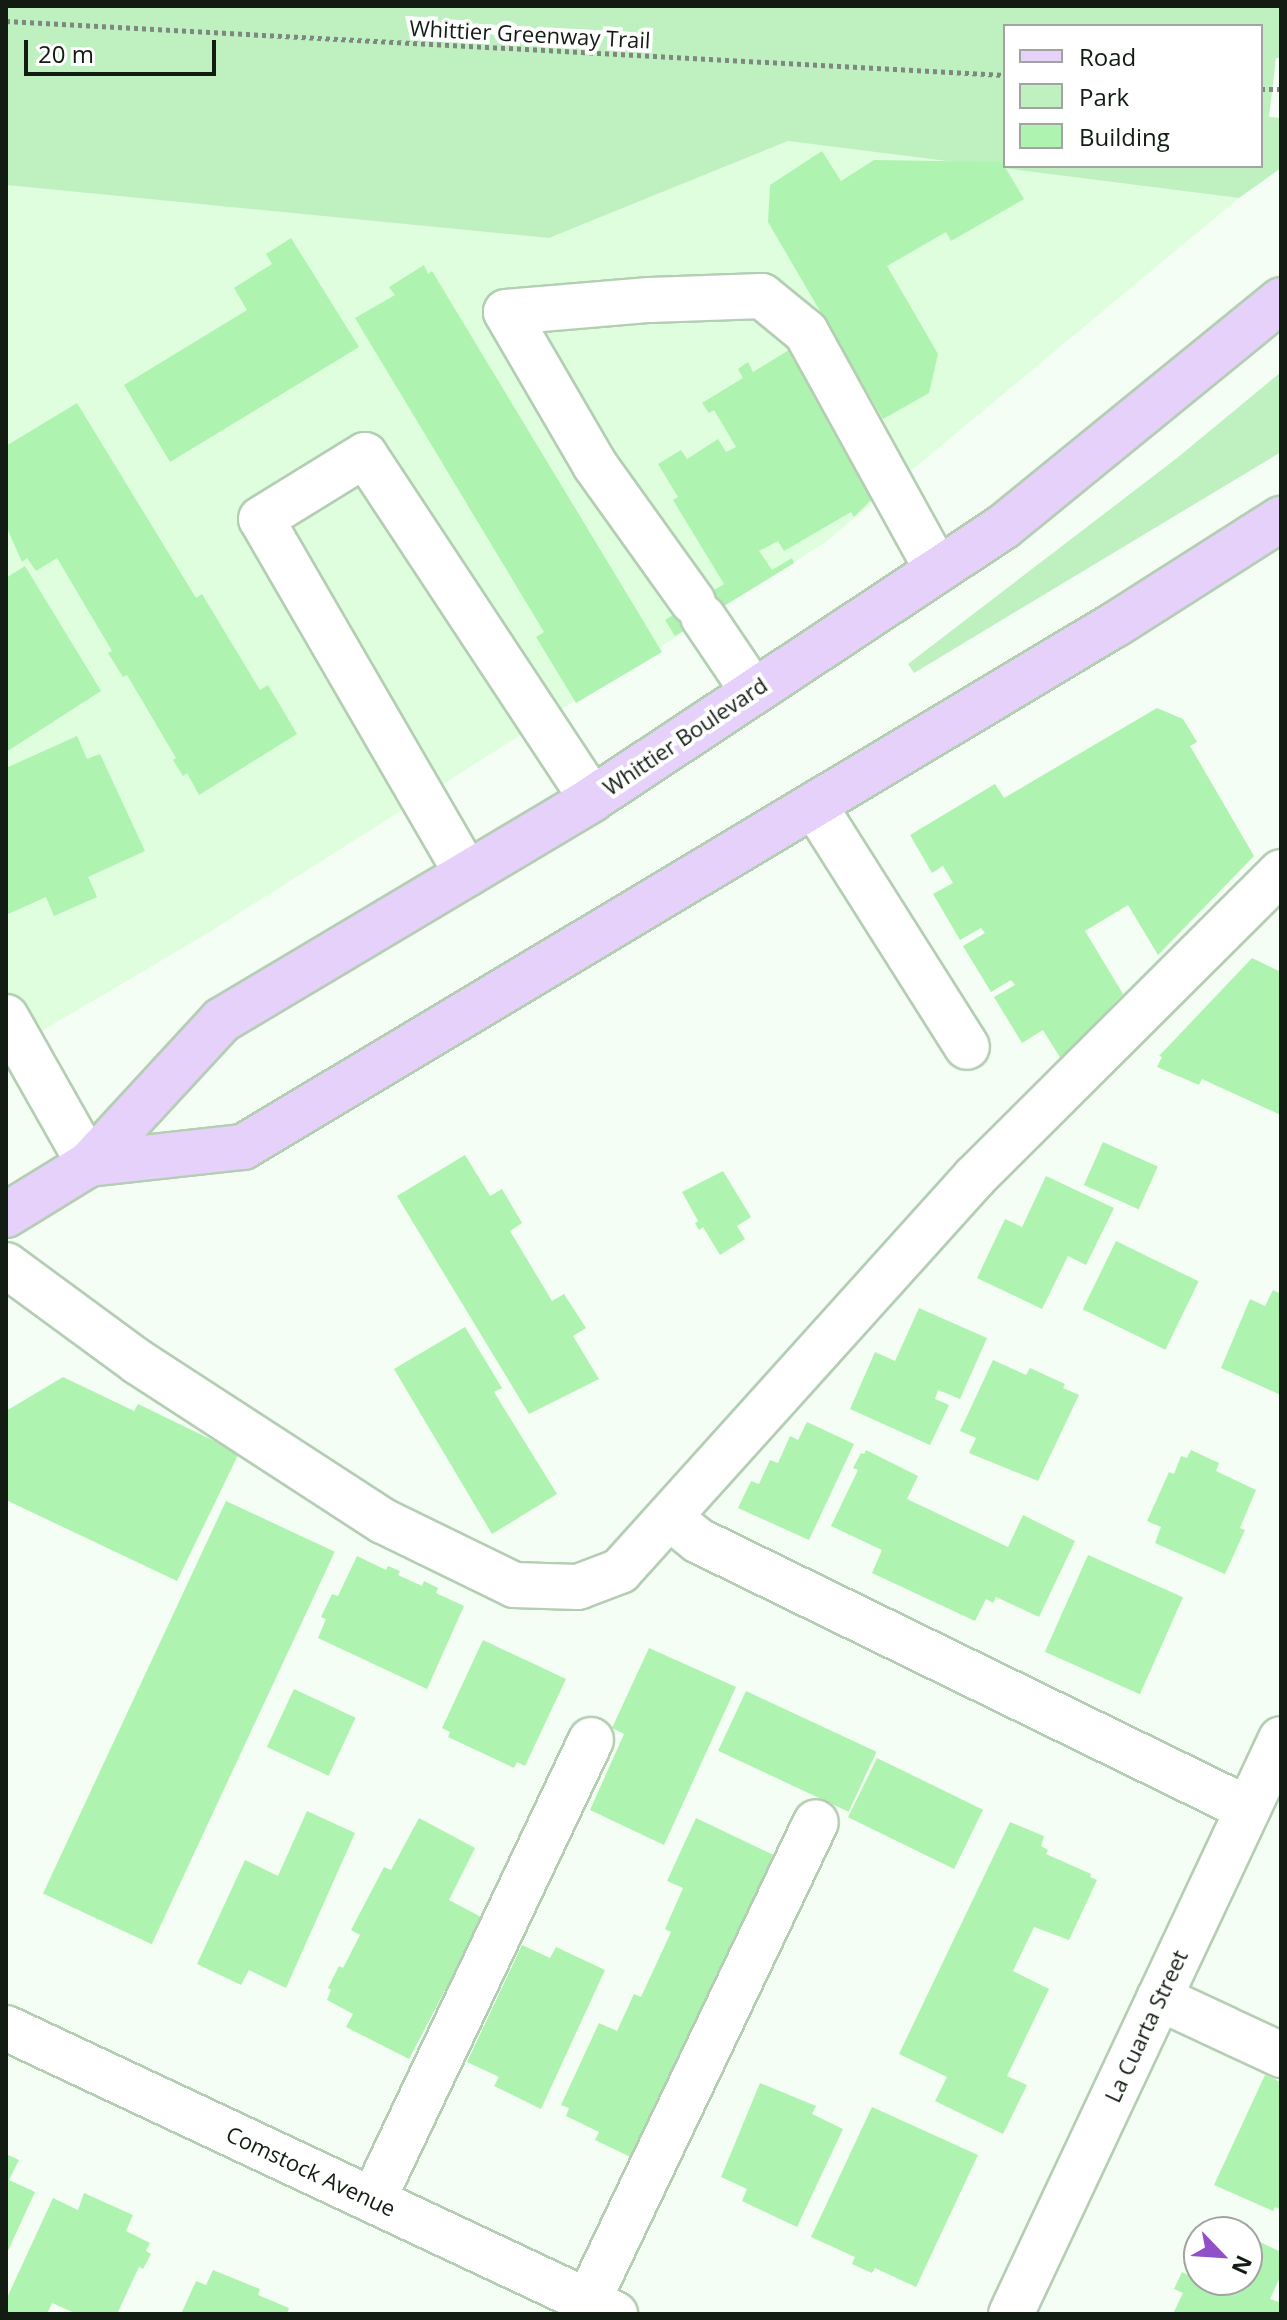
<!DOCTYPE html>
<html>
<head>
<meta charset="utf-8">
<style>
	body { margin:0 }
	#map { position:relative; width:1287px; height:2320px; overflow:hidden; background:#f4fef4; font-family:"Open Sans",sans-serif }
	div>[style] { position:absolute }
	.built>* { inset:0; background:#defede }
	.green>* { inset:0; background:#bff0c0 }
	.building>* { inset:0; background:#aff3b1; transform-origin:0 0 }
	.path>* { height:5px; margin-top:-2.5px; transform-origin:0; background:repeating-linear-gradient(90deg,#7f887f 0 4px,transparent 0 8px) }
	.roads { filter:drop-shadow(2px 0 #b4ceb4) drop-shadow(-2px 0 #b4ceb4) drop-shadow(0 2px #b4ceb4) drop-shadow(0 -2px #b4ceb4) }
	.minor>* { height:44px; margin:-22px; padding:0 22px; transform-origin:22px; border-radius:22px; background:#fff }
	.major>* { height:44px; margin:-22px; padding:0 22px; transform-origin:22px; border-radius:22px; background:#e5d1fa }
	span { translate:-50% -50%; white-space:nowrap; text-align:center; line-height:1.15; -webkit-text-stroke:8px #fff; paint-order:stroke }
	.street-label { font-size:22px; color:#131c13 }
	.frame { position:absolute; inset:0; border:8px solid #131c13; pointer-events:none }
	.legend { position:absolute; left:1003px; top:24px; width:260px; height:144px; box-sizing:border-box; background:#fff; border:2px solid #a1a4a1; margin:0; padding:10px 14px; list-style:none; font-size:24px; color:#131c13 }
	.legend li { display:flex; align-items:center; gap:16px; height:40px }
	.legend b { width:40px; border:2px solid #a1a4a1 }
	.north { position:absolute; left:1183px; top:2216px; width:80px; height:80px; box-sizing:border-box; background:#fff; border:2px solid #a1a4a1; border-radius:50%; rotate:115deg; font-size:22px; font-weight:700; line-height:32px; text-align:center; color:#131c13 }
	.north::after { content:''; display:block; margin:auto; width:28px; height:36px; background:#9051c7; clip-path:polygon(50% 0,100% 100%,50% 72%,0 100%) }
	.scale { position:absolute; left:24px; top:40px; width:192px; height:36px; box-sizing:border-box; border:4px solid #131c13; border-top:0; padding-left:10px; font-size:24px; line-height:28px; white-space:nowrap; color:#131c13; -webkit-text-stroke:6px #fff; paint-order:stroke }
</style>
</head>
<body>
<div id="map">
	<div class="built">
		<i style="clip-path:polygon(788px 141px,1239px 198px,824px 543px,203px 936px,6px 1052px,6px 185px,549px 238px)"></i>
	</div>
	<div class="green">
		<i style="clip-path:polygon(evenodd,6px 6px,1281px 6px,1281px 58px,1276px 58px,1269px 117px,1281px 118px,1281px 168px,1239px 198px,788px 141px,549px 238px,6px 185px,6px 6px,1005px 26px,1261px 26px,1261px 166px,1005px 166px,1005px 26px)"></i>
		<i style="clip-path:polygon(1281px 372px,1281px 452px,914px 673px,908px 664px,1177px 458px)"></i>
	</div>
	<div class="building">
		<i style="clip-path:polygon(822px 151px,841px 181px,874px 160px,1002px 162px,1024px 199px,951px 241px,946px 232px,887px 266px,938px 354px,929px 393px,883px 419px,768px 222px,770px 185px)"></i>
		<i style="clip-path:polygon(291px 238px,359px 347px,170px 462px,124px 385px,247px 310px,234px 288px,272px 264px,266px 254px)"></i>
		<i style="clip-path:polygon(424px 265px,428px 274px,432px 271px,662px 652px,576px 703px,536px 637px,544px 632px,355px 318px,395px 295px,389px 287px)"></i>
		<i style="clip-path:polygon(789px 350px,876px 495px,854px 517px,851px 512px,784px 551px,778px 541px,759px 551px,772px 570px,792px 558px,794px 563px,675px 636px,665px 620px,724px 584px,673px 500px,678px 497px,658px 464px,681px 450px,687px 459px,718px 439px,726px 452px,736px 447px,714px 410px,709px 413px,702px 403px,743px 378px,738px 369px,748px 362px,753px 372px)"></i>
		<i style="clip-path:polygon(77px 403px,196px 598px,202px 594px,260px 690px,268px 685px,297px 734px,199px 795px,187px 773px,183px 776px,173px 760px,176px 758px,127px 675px,123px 677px,108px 653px,112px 651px,57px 558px,36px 571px,27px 558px,22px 562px,6px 526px,6px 446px)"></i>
		<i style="clip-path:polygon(25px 566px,101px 691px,6px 752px,6px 578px)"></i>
		<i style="clip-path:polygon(1157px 708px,1183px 719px,1197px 742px,1190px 746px,1254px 856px,1158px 955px,1128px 905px,1085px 931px,1123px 994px,1061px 1059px,1043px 1030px,1022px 1043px,994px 997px,1015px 985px,1011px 980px,991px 992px,963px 946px,985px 933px,981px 928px,960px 940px,933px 894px,953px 883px,943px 866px,932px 873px,910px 835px,995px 784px,1004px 798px)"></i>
		<i style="clip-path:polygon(77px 736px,87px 759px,100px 754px,145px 851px,88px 877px,97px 897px,54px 916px,46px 897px,6px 915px,6px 768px)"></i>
		<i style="clip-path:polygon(1252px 958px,1281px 972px,1281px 1115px,1202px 1079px,1199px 1085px,1157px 1067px,1162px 1057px,1159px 1056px)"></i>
		<i style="left:1103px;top:1142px;width:60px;height:47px;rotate:24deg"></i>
		<i style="clip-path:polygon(465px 1155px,490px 1196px,502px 1189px,522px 1223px,510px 1231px,552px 1301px,564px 1294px,586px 1328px,573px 1336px,599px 1379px,529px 1414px,397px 1196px)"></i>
		<i style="clip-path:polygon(723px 1171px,751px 1217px,737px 1226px,745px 1239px,720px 1255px,703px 1227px,699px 1230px,695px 1223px,698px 1221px,682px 1192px)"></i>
		<i style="clip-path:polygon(1046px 1176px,1114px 1208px,1086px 1265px,1068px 1256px,1042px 1309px,977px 1278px,1005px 1219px,1022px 1227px)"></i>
		<i style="left:1116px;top:1241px;width:92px;height:76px;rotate:26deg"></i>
		<i style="clip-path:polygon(1273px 1290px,1281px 1294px,1281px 1395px,1221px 1368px,1250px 1299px,1265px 1306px)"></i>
		<i style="clip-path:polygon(919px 1308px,987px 1338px,960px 1399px,938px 1390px,935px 1399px,949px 1405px,930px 1445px,850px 1409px,875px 1352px,895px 1361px)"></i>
		<i style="clip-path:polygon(465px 1327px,502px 1388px,494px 1392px,557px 1494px,492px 1534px,394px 1369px)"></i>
		<i style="clip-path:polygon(993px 1360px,1026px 1375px,1030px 1368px,1065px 1384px,1063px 1388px,1079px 1395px,1038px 1481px,969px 1453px,976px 1438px,960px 1431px)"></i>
		<i style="clip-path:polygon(63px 1377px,134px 1411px,138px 1404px,239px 1453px,177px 1581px,6px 1500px,6px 1411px)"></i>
		<i style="clip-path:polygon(807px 1422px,854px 1444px,809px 1540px,738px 1508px,751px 1481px,759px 1484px,770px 1460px,778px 1463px,790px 1436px,798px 1440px)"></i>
		<i style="clip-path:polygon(866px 1450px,918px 1476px,907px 1499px,1008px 1547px,1023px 1515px,1075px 1541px,1039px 1617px,996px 1597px,993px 1603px,986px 1599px,975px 1621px,872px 1573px,882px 1550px,831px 1526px,858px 1470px,853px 1468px,861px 1453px,864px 1454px)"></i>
		<i style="clip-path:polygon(1191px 1450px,1219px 1463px,1216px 1471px,1256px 1490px,1240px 1528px,1245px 1530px,1225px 1574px,1155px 1543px,1161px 1527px,1147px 1521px,1169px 1472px,1174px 1474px,1181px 1456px,1187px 1458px)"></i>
		<i style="left:226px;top:1501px;width:120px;height:433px;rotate:25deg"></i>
		<i style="left:1088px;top:1555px;width:104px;height:106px;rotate:24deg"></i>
		<i style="clip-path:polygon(357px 1556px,386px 1570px,388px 1566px,400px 1571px,398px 1575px,422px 1586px,424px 1581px,438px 1588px,436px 1593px,464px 1606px,427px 1689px,318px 1638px,326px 1619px,321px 1617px,332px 1594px,338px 1596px)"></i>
		<i style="clip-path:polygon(483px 1640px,566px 1679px,525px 1766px,517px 1762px,514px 1768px,448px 1737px,450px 1732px,442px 1728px)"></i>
		<i style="clip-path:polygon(649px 1648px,736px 1687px,664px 1845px,590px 1810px,624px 1734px,612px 1728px)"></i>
		<i style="left:294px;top:1689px;width:68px;height:64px;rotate:25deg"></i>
		<i style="left:746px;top:1691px;width:144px;height:66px;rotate:25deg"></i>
		<i style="left:877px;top:1758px;width:118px;height:66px;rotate:26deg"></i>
		<i style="clip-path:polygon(307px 1811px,355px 1833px,286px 1988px,249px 1970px,241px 1985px,197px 1964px,245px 1860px,278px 1876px)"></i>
		<i style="clip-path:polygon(419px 1818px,475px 1848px,449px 1900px,483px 1918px,409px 2059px,346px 2027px,353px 2014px,327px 2000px,331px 1990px,328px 1988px,339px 1966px,343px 1968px,360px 1935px,351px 1930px,384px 1867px,391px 1870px)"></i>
		<i style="clip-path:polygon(696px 1818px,780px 1858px,639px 2161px,595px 2140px,599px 2132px,566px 2116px,569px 2108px,561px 2105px,599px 2023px,617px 2031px,634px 1994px,641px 1997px,671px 1932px,665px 1929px,683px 1888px,667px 1881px)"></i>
		<i style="clip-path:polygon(1010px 1822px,1044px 1836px,1041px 1846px,1048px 1850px,1046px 1854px,1091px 1874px,1090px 1877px,1097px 1880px,1069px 1940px,1034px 1927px,1013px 1971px,1049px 1989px,1007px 2076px,1027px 2085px,1003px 2134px,935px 2101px,947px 2077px,899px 2054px)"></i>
		<i style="clip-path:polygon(522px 1945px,550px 1958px,556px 1947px,605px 1970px,541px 2109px,494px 2086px,499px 2077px,467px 2062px)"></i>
		<i style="clip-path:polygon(1265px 2075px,1281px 2082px,1281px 2210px,1275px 2207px,1273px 2211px,1214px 2185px)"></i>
		<i style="clip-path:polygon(760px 2083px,816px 2106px,812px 2114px,843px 2129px,797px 2227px,742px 2201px,747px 2189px,721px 2177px)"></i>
		<i style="clip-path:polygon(872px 2107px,978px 2155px,916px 2287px,875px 2268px,872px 2273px,852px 2264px,855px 2257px,811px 2237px)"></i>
		<i style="clip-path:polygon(6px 2154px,19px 2160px,9px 2180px,35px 2192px,6px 2255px)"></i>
		<i style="clip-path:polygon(84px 2193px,133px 2215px,126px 2231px,150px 2243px,146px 2251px,151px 2254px,143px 2269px,139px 2267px,117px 2314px,77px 2314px,52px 2303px,47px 2314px,6px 2314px,6px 2300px,53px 2198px,78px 2210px)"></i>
		<i style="clip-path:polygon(1215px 2222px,1237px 2232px,1210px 2232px)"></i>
		<i style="clip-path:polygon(1247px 2236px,1281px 2252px,1281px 2275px,1270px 2299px,1281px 2303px,1281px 2314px,1173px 2314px,1183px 2293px,1174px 2289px,1182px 2272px,1190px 2276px,1199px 2256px,1199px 2280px,1247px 2280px)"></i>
		<i style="clip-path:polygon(213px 2270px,260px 2289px,258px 2295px,289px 2308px,287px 2314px,181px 2314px,196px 2281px,206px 2285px)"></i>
	</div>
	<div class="path">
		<i style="left:6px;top:21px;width:1000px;rotate:3.09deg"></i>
		<i style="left:1261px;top:89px;width:20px"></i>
	</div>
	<div class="roads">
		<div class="minor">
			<i style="left:693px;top:602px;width:168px;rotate:-125.6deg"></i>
			<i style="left:595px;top:465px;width:177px;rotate:-120.2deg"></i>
			<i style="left:506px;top:312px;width:144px;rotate:-4.8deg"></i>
			<i style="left:650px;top:300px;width:112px;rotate:-2deg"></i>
			<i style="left:762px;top:296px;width:57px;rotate:39.3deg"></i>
			<i style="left:806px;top:332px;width:271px;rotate:61.1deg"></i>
			<i style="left:703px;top:617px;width:89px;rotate:56deg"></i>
			<i style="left:814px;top:805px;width:286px;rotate:57.7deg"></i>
			<i style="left:467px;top:874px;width:410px;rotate:-120.1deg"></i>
			<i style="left:261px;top:519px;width:122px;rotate:-31.6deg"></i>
			<i style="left:365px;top:455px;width:412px;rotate:56.6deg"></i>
			<i style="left:6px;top:1017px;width:169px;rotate:60.5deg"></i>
			<i style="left:6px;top:1265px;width:164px;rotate:36.3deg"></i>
			<i style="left:138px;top:1362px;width:292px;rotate:33deg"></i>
			<i style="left:383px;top:1521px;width:146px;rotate:26deg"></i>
			<i style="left:514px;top:1585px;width:64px;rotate:1.8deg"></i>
			<i style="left:578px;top:1587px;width:45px;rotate:-20.9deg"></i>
			<i style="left:620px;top:1571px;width:530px;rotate:-47.98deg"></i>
			<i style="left:975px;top:1177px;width:432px;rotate:-44.9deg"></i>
			<i style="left:669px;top:1517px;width:38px;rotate:39deg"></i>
			<i style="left:699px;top:1541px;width:611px;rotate:26.02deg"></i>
			<i style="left:1159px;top:1998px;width:135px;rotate:25deg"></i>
			<i style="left:6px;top:2028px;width:673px;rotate:25.16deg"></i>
			<i style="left:373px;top:2200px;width:509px;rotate:-64.64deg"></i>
			<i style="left:588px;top:2301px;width:530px;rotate:-64.55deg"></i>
			<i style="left:1011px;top:2314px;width:635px;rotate:-64.85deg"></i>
		</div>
		<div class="major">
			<i style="left:89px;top:1164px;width:155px;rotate:-6.3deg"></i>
			<i style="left:243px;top:1147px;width:1018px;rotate:-30.93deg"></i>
			<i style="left:1116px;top:624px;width:196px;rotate:-32.5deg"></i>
			<i style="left:6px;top:1215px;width:97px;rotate:-31.6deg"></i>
			<i style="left:89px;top:1164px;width:196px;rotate:-47.3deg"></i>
			<i style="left:222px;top:1020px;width:431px;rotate:-30.8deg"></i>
			<i style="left:592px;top:799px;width:493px;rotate:-33.5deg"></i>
			<i style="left:1003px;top:527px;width:359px;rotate:-39.2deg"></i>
		</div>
	</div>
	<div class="street-label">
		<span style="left:530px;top:34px;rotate:3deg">Whittier Greenway Trail</span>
		<span style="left:685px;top:736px;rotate:-34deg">Whittier Boulevard</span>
		<span style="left:1146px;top:2026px;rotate:-65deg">La Cuarta Street</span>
		<span style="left:311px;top:2171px;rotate:25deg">Comstock Avenue</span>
	</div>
	<div class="frame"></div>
	<ul class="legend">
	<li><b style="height:10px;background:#e5d1fa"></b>Road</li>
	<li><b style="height:22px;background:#bff0c0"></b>Park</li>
	<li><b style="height:22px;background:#aff3b1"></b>Building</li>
	</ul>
	<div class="north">N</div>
	<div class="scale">20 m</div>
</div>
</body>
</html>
